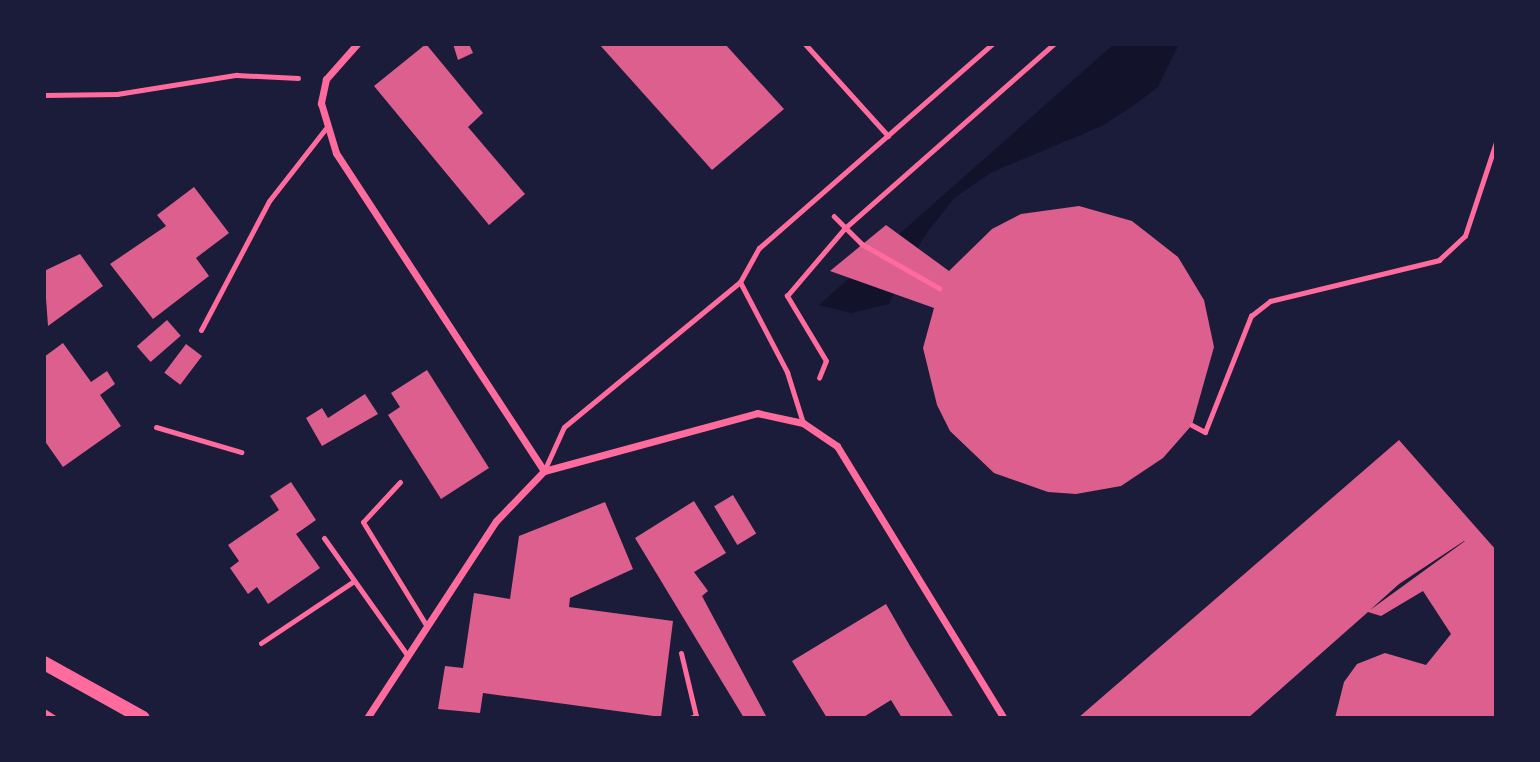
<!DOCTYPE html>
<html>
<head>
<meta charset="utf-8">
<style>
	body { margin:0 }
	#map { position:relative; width:1540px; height:762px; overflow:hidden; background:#1b1b3a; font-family:Lato,sans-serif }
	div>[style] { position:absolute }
	.water>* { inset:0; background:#12122b }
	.building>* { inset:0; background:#dd5f8e; transform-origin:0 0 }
	.path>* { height:4.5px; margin:-2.25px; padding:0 2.25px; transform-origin:2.25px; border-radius:2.25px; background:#ff6b9d }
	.service>* { height:5px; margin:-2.5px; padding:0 2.5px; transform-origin:2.5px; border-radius:2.5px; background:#ff6b9d }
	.minor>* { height:7px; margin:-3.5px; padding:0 3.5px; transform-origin:3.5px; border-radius:3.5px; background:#ff6b9d }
	.secondary>* { height:14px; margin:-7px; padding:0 7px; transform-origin:7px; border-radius:7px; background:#ff6b9d }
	span { translate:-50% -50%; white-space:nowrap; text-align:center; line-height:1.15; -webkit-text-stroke:7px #1b1b3a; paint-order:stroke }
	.frame { position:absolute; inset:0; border:46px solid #1b1b3a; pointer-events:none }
</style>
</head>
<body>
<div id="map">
	<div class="water">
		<i style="clip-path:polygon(1114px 44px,1179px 44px,1158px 87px,1134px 105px,1102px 126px,992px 172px,954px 198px,923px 238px,889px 304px,851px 313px,819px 305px)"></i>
	</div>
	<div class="building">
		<i style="clip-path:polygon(426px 44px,483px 113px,468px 127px,525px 194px,489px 225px,374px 86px)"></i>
		<i style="clip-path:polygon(453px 44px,469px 44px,473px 53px,458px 60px)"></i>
		<i style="clip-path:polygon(599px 44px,725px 44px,784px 109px,712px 170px)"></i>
		<i style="clip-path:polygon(194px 187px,229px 233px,196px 258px,209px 276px,153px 319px,110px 264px,166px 226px,157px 215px)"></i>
		<i style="clip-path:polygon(1079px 206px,1132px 221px,1178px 257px,1204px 300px,1214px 347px,1192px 425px,1163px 458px,1121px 486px,1076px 494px,1048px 492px,994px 473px,950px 431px,937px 405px,923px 348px,934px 308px,830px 271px,886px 225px,949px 271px,992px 229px,1021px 214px)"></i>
		<i style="clip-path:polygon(80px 254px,103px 286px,48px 326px,44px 271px)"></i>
		<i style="left:167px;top:320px;width:21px;height:40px;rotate:49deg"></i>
		<i style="clip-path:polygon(63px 343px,91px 382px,107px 371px,115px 384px,100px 395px,121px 426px,63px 467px,44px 440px,44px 357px)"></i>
		<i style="left:186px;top:344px;width:20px;height:36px;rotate:37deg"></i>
		<i style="clip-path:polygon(427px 370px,489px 468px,441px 499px,388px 415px,400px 407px,391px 393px)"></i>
		<i style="clip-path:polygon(365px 394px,378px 414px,322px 446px,306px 418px,322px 408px,328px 418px)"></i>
		<i style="clip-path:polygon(evenodd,1399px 440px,1496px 550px,1496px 718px,1335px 718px,1344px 682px,1357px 664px,1385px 653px,1426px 665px,1451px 634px,1423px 591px,1381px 616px,1368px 612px,1248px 718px,1078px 718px,1399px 440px,1464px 541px,1465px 541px,1370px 610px,1399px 584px,1464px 541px)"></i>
		<i style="clip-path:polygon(291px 482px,316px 520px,296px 534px,320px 568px,268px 604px,257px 587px,248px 594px,230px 568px,239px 561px,228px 545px,279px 510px,270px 496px)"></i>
		<i style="left:733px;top:495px;width:45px;height:22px;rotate:59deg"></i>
		<i style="clip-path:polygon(694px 501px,726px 553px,694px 572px,708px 591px,702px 596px,767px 718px,744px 718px,635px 538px)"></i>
		<i style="clip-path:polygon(605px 502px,633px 569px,570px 598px,569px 607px,673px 621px,661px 717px,483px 693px,480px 713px,438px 709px,445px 666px,463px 668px,474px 593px,510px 599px,519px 536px)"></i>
		<i style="clip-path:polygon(886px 604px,910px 646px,954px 718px,902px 718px,891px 700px,862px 718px,827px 718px,792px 661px)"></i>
	</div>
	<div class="path">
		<i style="left:44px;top:95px;width:73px;rotate:-0.8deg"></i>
		<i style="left:117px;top:94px;width:121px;rotate:-9.1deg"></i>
		<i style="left:236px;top:75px;width:62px;rotate:2.8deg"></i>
		<i style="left:834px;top:216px;width:40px;rotate:45deg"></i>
		<i style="left:862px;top:244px;width:89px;rotate:29.7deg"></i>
		<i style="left:819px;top:378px;width:18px;rotate:-68deg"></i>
		<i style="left:826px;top:361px;width:76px;rotate:-121deg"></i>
		<i style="left:787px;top:296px;width:88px;rotate:-49.6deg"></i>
		<i style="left:844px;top:229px;width:280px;rotate:-41.4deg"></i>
		<i style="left:1192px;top:425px;width:15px;rotate:28deg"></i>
		<i style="left:1205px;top:432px;width:125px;rotate:-68.4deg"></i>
		<i style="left:1251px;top:316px;width:24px;rotate:-38deg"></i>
		<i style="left:1270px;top:301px;width:174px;rotate:-13.6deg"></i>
		<i style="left:1439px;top:260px;width:35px;rotate:-43deg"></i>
		<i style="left:1465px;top:236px;width:99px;rotate:-71.7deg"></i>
		<i style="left:44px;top:711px;width:13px;rotate:32deg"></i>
	</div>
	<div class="service">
		<i style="left:805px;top:44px;width:124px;rotate:47.9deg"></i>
		<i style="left:740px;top:282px;width:102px;rotate:62.4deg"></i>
		<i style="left:787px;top:372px;width:53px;rotate:72.6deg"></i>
		<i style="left:201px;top:330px;width:146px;rotate:-62.2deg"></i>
		<i style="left:269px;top:201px;width:93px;rotate:-52deg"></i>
		<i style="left:156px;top:427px;width:89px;rotate:16.4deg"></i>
		<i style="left:544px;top:471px;width:48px;rotate:-65.6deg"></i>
		<i style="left:564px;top:427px;width:228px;rotate:-39.5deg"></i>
		<i style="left:740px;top:282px;width:39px;rotate:-61deg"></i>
		<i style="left:759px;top:248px;width:310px;rotate:-41.2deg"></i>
		<i style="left:400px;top:482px;width:54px;rotate:132.8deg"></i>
		<i style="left:363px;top:522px;width:121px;rotate:58.5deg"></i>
		<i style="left:324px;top:538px;width:143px;rotate:54.6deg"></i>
		<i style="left:261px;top:643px;width:112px;rotate:-33.7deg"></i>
		<i style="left:681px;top:653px;width:65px;rotate:76.6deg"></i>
		<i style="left:696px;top:716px;width:6px;rotate:162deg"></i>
		<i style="left:509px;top:718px;width:41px"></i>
	</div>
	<div class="minor">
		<i style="left:357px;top:44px;width:47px;rotate:131.5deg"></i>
		<i style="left:326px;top:79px;width:25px;rotate:102deg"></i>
		<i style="left:321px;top:103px;width:52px;rotate:73.3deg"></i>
		<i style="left:336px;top:153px;width:380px;rotate:56.8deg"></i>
		<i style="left:367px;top:718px;width:235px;rotate:-56.8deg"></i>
		<i style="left:496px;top:521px;width:69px;rotate:-46.2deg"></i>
		<i style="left:544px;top:471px;width:221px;rotate:-15.2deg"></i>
		<i style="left:757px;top:413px;width:47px;rotate:12.3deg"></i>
		<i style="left:803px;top:423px;width:41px;rotate:34.1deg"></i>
		<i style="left:837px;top:446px;width:319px;rotate:58.5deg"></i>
	</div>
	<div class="secondary">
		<i style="left:44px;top:663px;width:113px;rotate:29.1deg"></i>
	</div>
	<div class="frame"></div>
</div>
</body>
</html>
